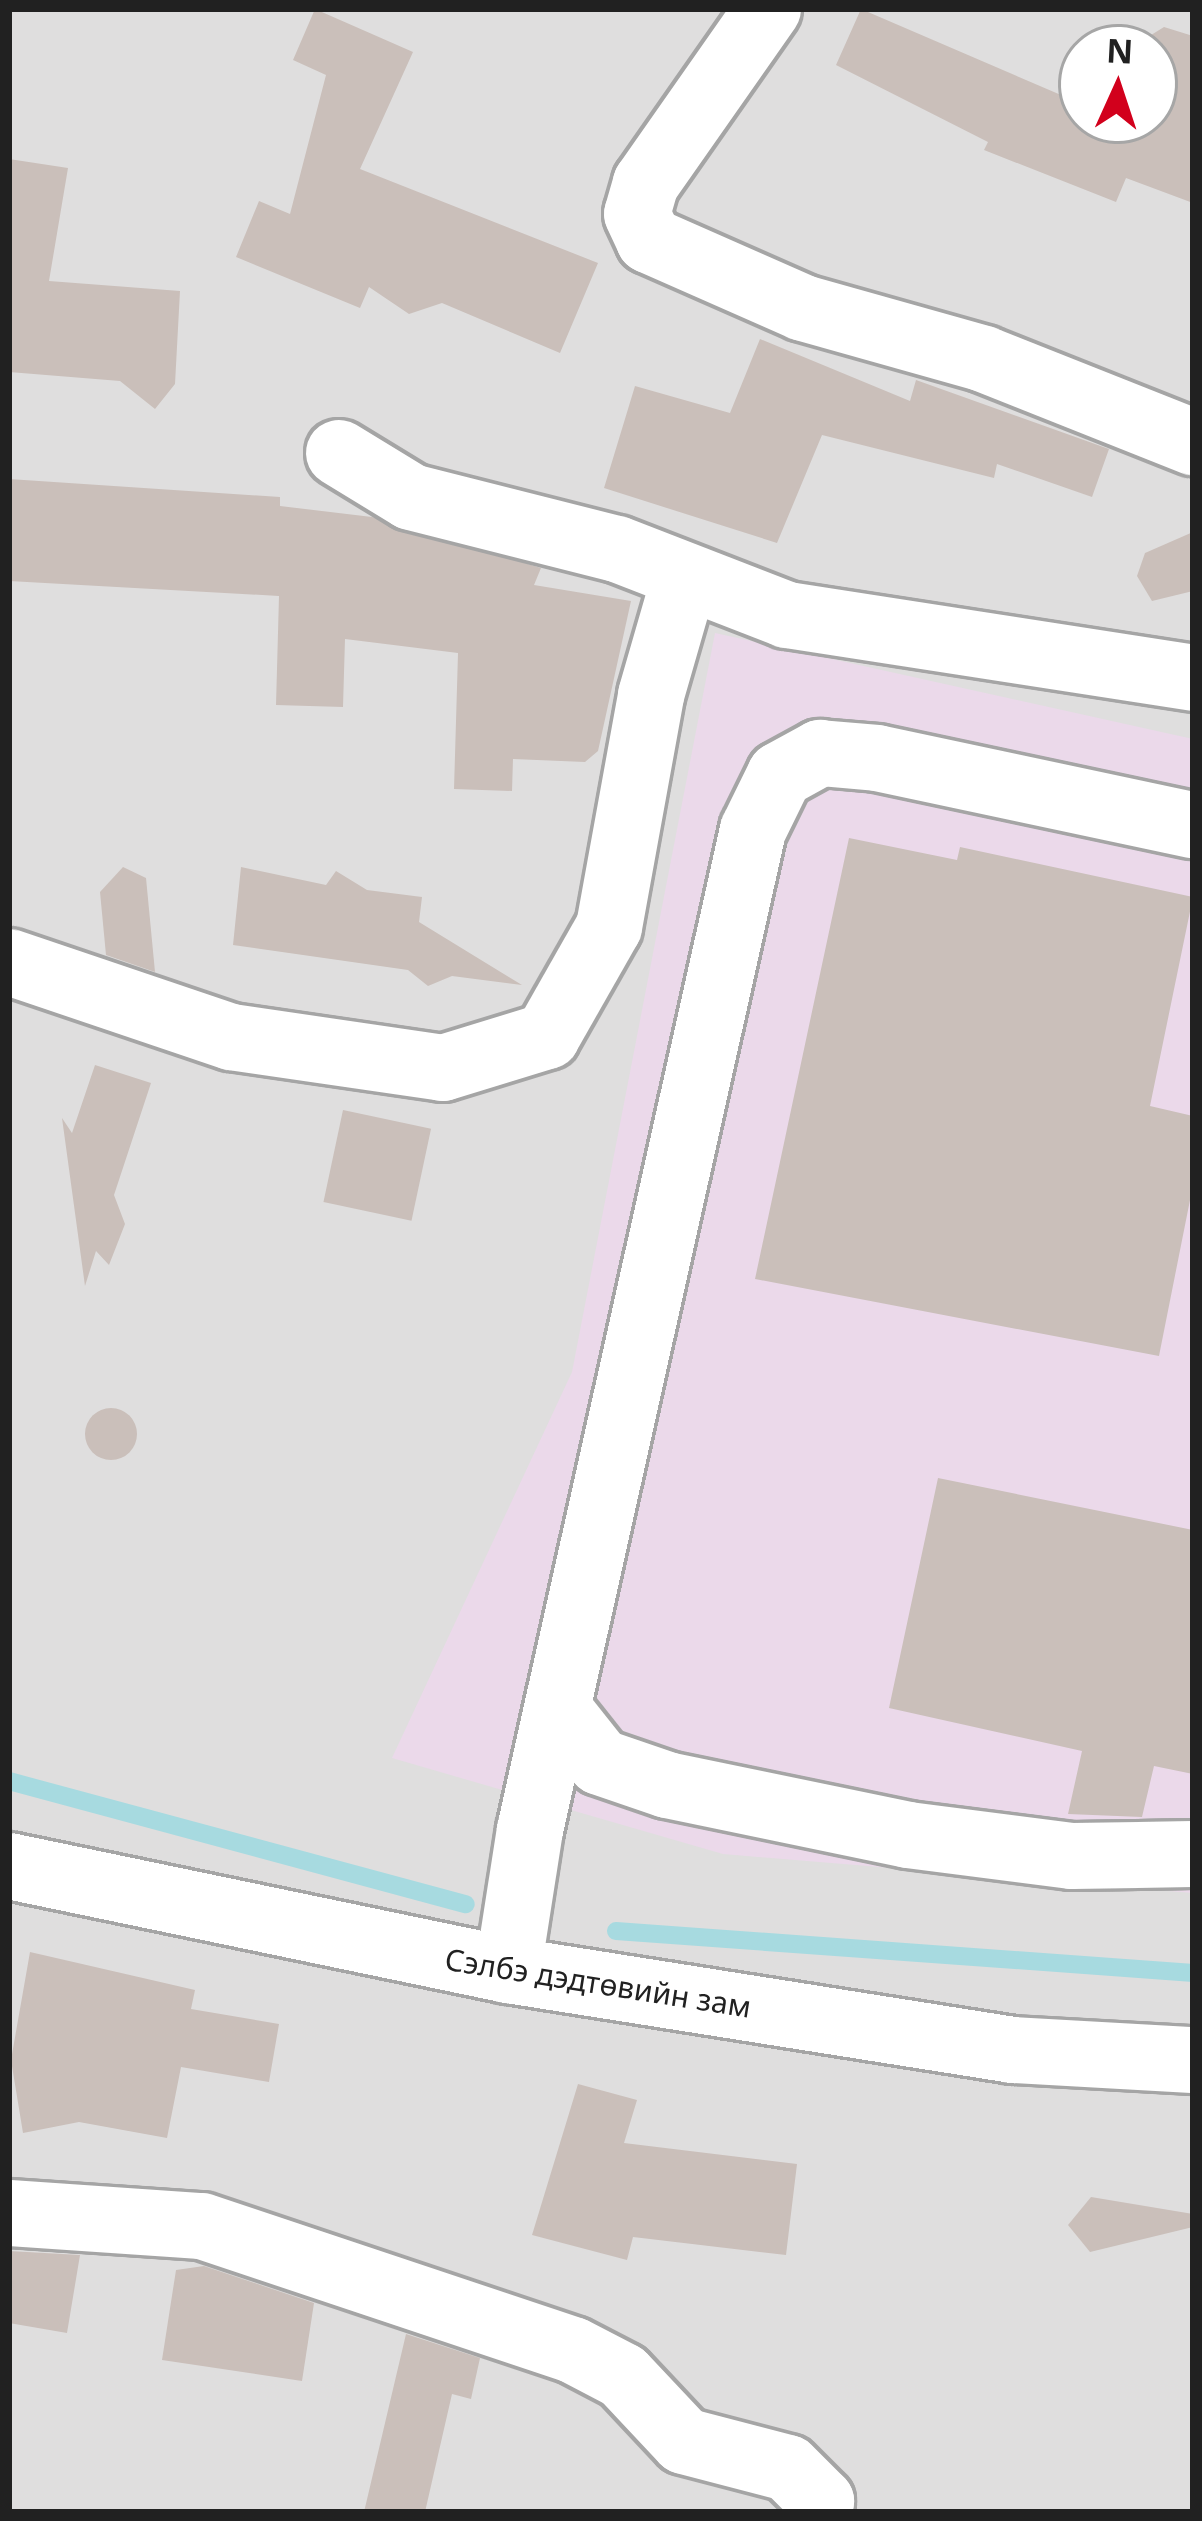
<!DOCTYPE html>
<html>
<head>
<meta charset="utf-8">
<style>
	body { margin:0 }
	#map { position:relative; width:1202px; height:2521px; overflow:hidden; background:#f2ede8; font-family:"Noto Sans",sans-serif }
	div>[style] { position:absolute }
	.residential>* { inset:0; background:#dfdede }
	.industrial>* { inset:0; background:#ebd9ea }
	.stream>* { height:18px; margin:-9px; padding:0 9px; transform-origin:9px; border-radius:9px; background:#a7dae0 }
	.building>* { inset:0; background:#cabfba; transform-origin:0 0 }
	.round { border-radius:50% }
	.roads { filter:drop-shadow(3px 0 #a5a5a5) drop-shadow(-3px 0 #a5a5a5) drop-shadow(0 3px #a5a5a5) drop-shadow(0 -3px #a5a5a5) }
	.minor>* { height:66px; margin:-33px; padding:0 33px; transform-origin:33px; border-radius:33px; background:#fff }
	span { translate:-50% -50%; white-space:nowrap; text-align:center; line-height:1.15; -webkit-text-stroke:12px #fff; paint-order:stroke }
	.street-label { font-size:30px; color:#212121 }
	.frame { position:absolute; inset:0; border:12px solid #212121; pointer-events:none }
	.north { position:absolute; left:1058px; top:24px; width:120px; height:120px; box-sizing:border-box; background:#fff; border:3px solid #a6a6a6; border-radius:50%; rotate:3deg; font-size:33px; font-weight:700; line-height:48px; text-align:center; color:#212121 }
	.north::after { content:''; display:block; margin:auto; width:42px; height:54px; background:#d2001c; clip-path:polygon(50% 0,100% 100%,50% 72%,0 100%) }
</style>
</head>
<body>
<div id="map">
	<div class="residential">
		<i style="clip-path:polygon(evenodd,9px 9px,1193px 9px,1193px 2512px,9px 2512px,9px 9px,1082px 48px,1154px 48px,1154px 120px,1082px 120px,1082px 48px)"></i>
	</div>
	<div class="industrial">
		<i style="clip-path:polygon(715px 633px,1193px 739px,1193px 1893px,723px 1854px,392px 1758px,572px 1372px)"></i>
	</div>
	<div class="stream">
		<i style="left:9px;top:1781px;width:473px;rotate:15.1deg"></i>
		<i style="left:616px;top:1931px;width:579px;rotate:4.16deg"></i>
	</div>
	<div class="building">
		<i style="clip-path:polygon(315px 9px,413px 52px,360px 169px,598px 263px,560px 353px,442px 303px,409px 314px,369px 287px,360px 308px,236px 257px,259px 201px,290px 214px,326px 75px,293px 60px)"></i>
		<i style="clip-path:polygon(861px 9px,1082px 104px,1082px 120px,1154px 120px,1154px 48px,1135px 45px,1164px 27px,1193px 36px,1193px 203px,1126px 178px,1116px 202px,984px 150px,988px 142px,836px 65px)"></i>
		<i style="clip-path:polygon(9px 159px,68px 168px,49px 281px,180px 291px,175px 384px,155px 409px,120px 381px,9px 372px)"></i>
		<i style="clip-path:polygon(760px 339px,910px 401px,916px 380px,1109px 449px,1092px 497px,997px 464px,994px 478px,822px 435px,777px 543px,604px 488px,635px 386px,730px 413px)"></i>
		<i style="clip-path:polygon(9px 479px,280px 497px,280px 506px,372px 517px,541px 568px,534px 585px,631px 601px,598px 751px,585px 762px,513px 759px,512px 791px,454px 789px,458px 653px,345px 639px,343px 707px,276px 705px,279px 596px,9px 581px)"></i>
		<i style="clip-path:polygon(1193px 532px,1193px 591px,1152px 601px,1137px 576px,1145px 553px)"></i>
		<i style="clip-path:polygon(849px 838px,957px 860px,960px 847px,1193px 897px,1150px 1106px,1193px 1116px,1193px 1185px,1159px 1356px,755px 1279px)"></i>
		<i style="clip-path:polygon(123px 867px,146px 878px,155px 972px,106px 955px,100px 892px)"></i>
		<i style="clip-path:polygon(241px 867px,326px 885px,336px 871px,367px 890px,422px 897px,419px 922px,522px 985px,452px 976px,428px 986px,408px 970px,233px 945px)"></i>
		<i style="clip-path:polygon(95px 1065px,151px 1083px,114px 1195px,125px 1224px,109px 1265px,96px 1251px,85px 1286px,62px 1118px,72px 1133px)"></i>
		<i style="left:343px;top:1110px;width:90px;height:94px;rotate:12deg"></i>
		<i class="round" style="left:85px;top:1408px;width:52px;height:52px"></i>
		<i style="clip-path:polygon(938px 1478px,1193px 1530px,1193px 1774px,1154px 1766px,1142px 1817px,1068px 1814px,1082px 1751px,889px 1708px)"></i>
		<i style="clip-path:polygon(30px 1952px,195px 1990px,191px 2009px,279px 2024px,269px 2082px,181px 2067px,167px 2138px,79px 2122px,23px 2133px,11px 2060px)"></i>
		<i style="clip-path:polygon(578px 2084px,637px 2100px,624px 2143px,797px 2164px,786px 2255px,633px 2237px,627px 2260px,532px 2235px)"></i>
		<i style="clip-path:polygon(1091px 2197px,1193px 2214px,1193px 2227px,1090px 2252px,1068px 2225px)"></i>
		<i style="clip-path:polygon(9px 2251px,80px 2255px,67px 2333px,9px 2323px)"></i>
		<i style="clip-path:polygon(204px 2266px,314px 2303px,302px 2381px,162px 2360px,176px 2270px)"></i>
		<i style="clip-path:polygon(406px 2334px,480px 2358px,471px 2399px,452px 2394px,425px 2512px,364px 2512px)"></i>
	</div>
	<div class="roads">
		<div class="minor">
			<i style="left:768px;top:9px;width:213px;rotate:125deg"></i>
			<i style="left:646px;top:183px;width:32px;rotate:106deg"></i>
			<i style="left:637px;top:214px;width:29px;rotate:65deg"></i>
			<i style="left:649px;top:240px;width:168px;rotate:23.8deg"></i>
			<i style="left:803px;top:308px;width:188px;rotate:15.7deg"></i>
			<i style="left:984px;top:359px;width:225px;rotate:21.7deg"></i>
			<i style="left:339px;top:453px;width:84px;rotate:31.4deg"></i>
			<i style="left:411px;top:497px;width:212px;rotate:14.2deg"></i>
			<i style="left:617px;top:549px;width:182px;rotate:21.2deg"></i>
			<i style="left:787px;top:615px;width:411px;rotate:8.8deg"></i>
			<i style="left:9px;top:962px;width:234px;rotate:18.7deg"></i>
			<i style="left:231px;top:1037px;width:214px;rotate:8.3deg"></i>
			<i style="left:443px;top:1068px;width:109px;rotate:-17.1deg"></i>
			<i style="left:547px;top:1036px;width:125px;rotate:-60.4deg"></i>
			<i style="left:609px;top:927px;width:236px;rotate:-79.7deg"></i>
			<i style="left:651px;top:695px;width:123px;rotate:-73.9deg"></i>
			<i style="left:562px;top:1714px;width:61px;rotate:51.6deg"></i>
			<i style="left:600px;top:1762px;width:71px;rotate:18.9deg"></i>
			<i style="left:667px;top:1785px;width:246px;rotate:11.7deg"></i>
			<i style="left:908px;top:1835px;width:165px;rotate:7.3deg"></i>
			<i style="left:1072px;top:1856px;width:121px;rotate:-0.9deg"></i>
			<i style="left:9px;top:1866px;width:510px;rotate:11.77deg"></i>
			<i style="left:508px;top:1970px;width:511px;rotate:9deg"></i>
			<i style="left:1013px;top:2050px;width:180px;rotate:3.2deg"></i>
			<i style="left:508px;top:1970px;width:142px;rotate:-81.1deg"></i>
			<i style="left:530px;top:1830px;width:1025px;rotate:-77.43deg"></i>
			<i style="left:753px;top:830px;width:61px;rotate:-63.9deg"></i>
			<i style="left:780px;top:775px;width:46px;rotate:-28.8deg"></i>
			<i style="left:820px;top:753px;width:57px;rotate:5deg"></i>
			<i style="left:877px;top:758px;width:323px;rotate:12deg"></i>
			<i style="left:9px;top:2213px;width:193px;rotate:3.9deg"></i>
			<i style="left:202px;top:2226px;width:391px;rotate:18.5deg"></i>
			<i style="left:573px;top:2350px;width:56px;rotate:27.5deg"></i>
			<i style="left:623px;top:2376px;width:89px;rotate:46.8deg"></i>
			<i style="left:684px;top:2441px;width:107px;rotate:14.6deg"></i>
			<i style="left:788px;top:2468px;width:47px;rotate:45deg"></i>
			<i style="left:821px;top:2501px;width:11px;rotate:105deg"></i>
		</div>
	</div>
	<div class="street-label">
		<span style="left:598px;top:1983px;rotate:9deg">Сэлбэ дэдтөвийн зам</span>
	</div>
	<div class="frame"></div>
	<div class="north">N</div>
</div>
</body>
</html>
